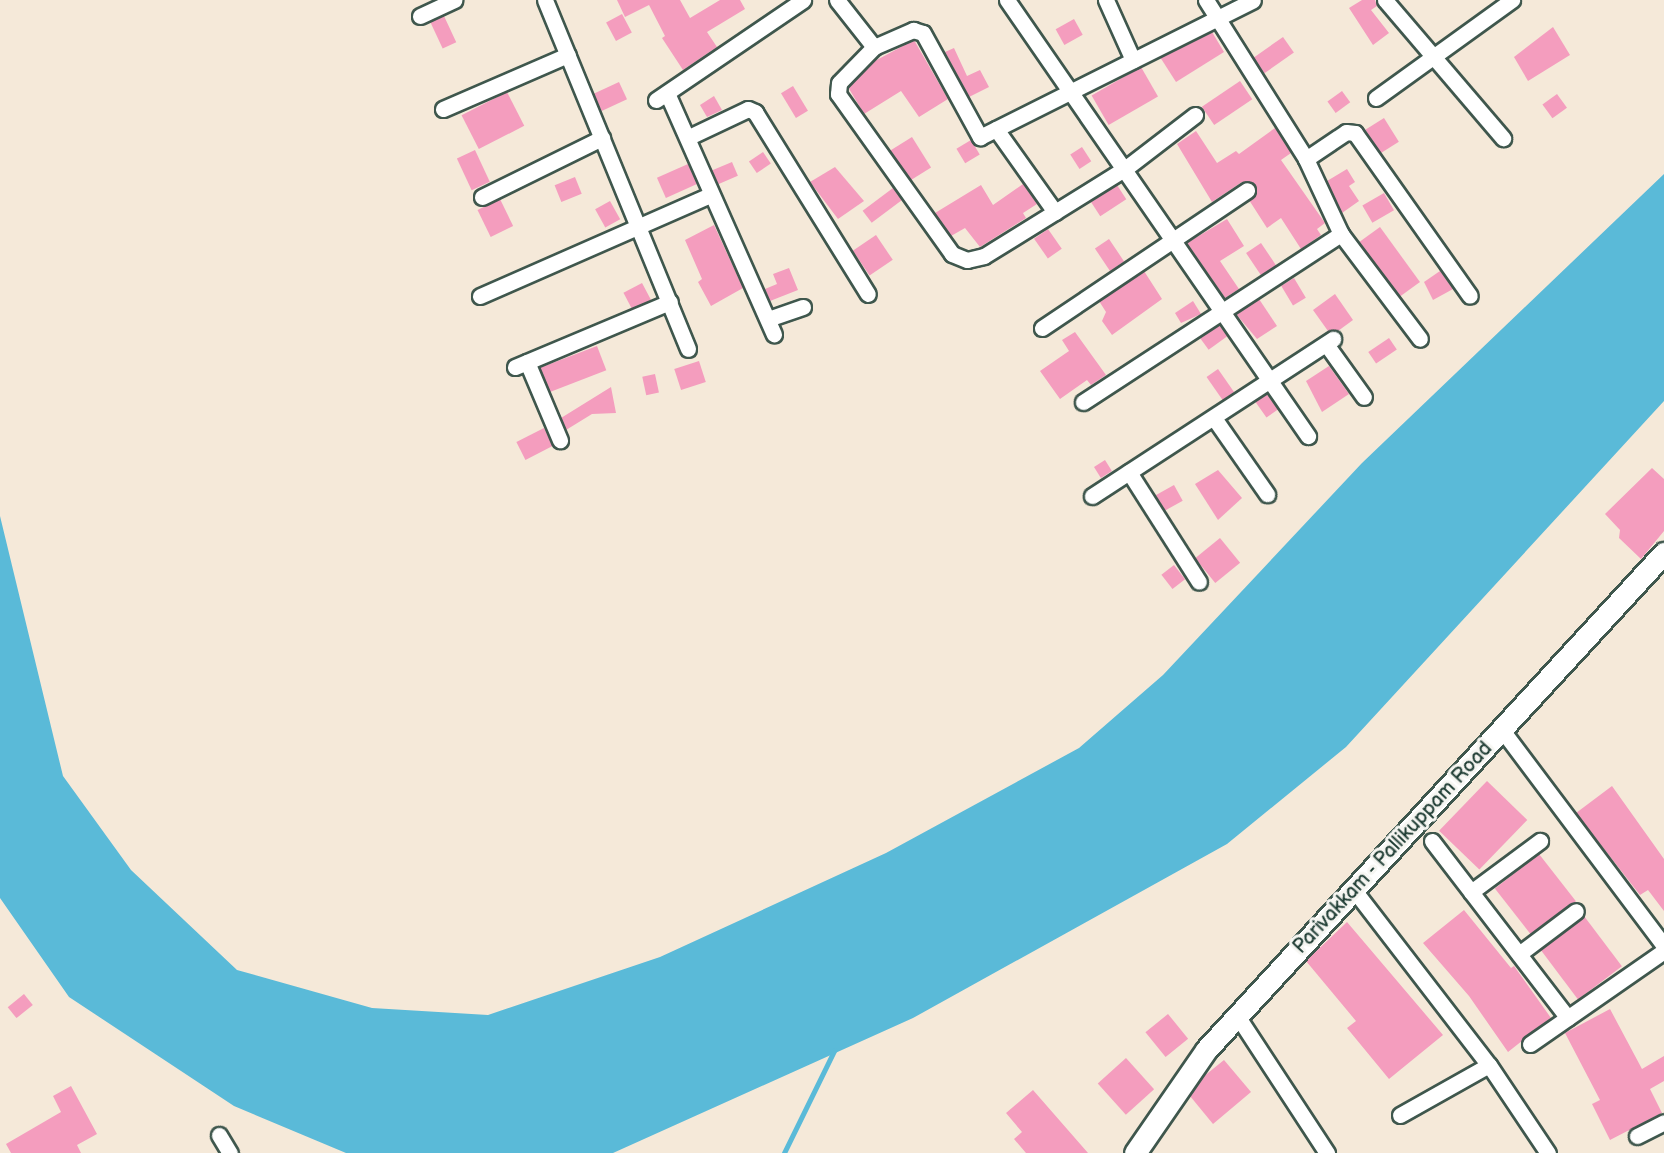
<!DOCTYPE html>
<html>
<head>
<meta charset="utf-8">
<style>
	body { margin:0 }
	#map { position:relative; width:1664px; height:1153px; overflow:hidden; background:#f5e9d9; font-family:"Balsamiq Sans",sans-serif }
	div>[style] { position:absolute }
	.water>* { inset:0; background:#5abad8 }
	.stream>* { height:4.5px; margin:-2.25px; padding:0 2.25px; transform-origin:2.25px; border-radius:2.25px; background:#5abad8 }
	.building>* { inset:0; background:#f49dbe; transform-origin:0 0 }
	.roads { filter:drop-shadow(2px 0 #3f574d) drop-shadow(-2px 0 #3f574d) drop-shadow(0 2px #3f574d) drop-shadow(0 -2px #3f574d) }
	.street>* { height:15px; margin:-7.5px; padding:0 7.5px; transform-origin:7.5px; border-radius:7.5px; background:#fff }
	.secondary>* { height:21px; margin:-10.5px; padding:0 10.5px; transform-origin:10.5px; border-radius:10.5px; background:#fff }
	span { translate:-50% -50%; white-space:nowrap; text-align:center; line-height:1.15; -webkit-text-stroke:6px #f6f6f2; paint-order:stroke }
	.street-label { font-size:20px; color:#1f3d34 }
</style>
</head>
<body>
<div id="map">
	<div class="water">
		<i style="clip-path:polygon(1664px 174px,1664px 401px,1346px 747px,1227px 844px,913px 1018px,613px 1153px,346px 1153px,234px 1106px,69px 997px,0 898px,0 516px,63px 776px,131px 870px,237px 970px,372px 1008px,488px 1015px,660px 957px,886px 853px,1079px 748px,1163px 675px,1362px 463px)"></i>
	</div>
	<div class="stream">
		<i style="left:784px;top:1153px;width:114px;rotate:-63.9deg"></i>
	</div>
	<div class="building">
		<i style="clip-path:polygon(617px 0,680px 0,690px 18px,720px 0,740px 0,745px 9px,707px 32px,717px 47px,683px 70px,662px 38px,665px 36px,649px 5px,625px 17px)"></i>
		<i style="clip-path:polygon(1362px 0,1375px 0,1377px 6px,1371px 10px,1389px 33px,1373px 45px,1349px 8px)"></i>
		<i style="left:622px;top:14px;width:21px;height:18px;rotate:62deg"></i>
		<i style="left:444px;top:16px;width:29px;height:15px;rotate:65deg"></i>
		<i style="left:1074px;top:19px;width:18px;height:21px;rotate:61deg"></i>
		<i style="clip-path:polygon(1553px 27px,1570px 55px,1528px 81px,1514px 57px)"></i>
		<i style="clip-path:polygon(1212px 32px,1224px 52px,1176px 82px,1160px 57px)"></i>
		<i style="left:1283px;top:37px;width:19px;height:36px;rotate:55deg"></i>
		<i style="clip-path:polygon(914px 40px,948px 99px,919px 117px,901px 91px,864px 114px,848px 87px,873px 62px)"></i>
		<i style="clip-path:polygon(954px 48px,967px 76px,980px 70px,989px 87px,969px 97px,945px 52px)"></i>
		<i style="left:1141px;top:67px;width:34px;height:57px;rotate:60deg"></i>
		<i style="left:1240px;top:81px;width:22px;height:46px;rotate:56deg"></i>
		<i style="left:619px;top:82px;width:19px;height:28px;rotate:65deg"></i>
		<i style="left:793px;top:86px;width:29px;height:14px;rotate:59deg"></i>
		<i style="left:1342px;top:91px;width:14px;height:18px;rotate:54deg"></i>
		<i style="left:507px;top:92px;width:38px;height:51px;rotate:63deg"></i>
		<i style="left:1557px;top:94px;width:17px;height:18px;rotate:54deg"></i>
		<i style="clip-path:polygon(714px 96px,722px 110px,707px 117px,700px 105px)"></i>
		<i style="left:1384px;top:118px;width:28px;height:22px;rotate:58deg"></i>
		<i style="clip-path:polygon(1275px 128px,1291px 153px,1281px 160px,1325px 223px,1317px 229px,1321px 235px,1301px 249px,1281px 218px,1267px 228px,1249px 200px,1257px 190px,1252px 182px,1242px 182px,1212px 202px,1177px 144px,1196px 131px,1217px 163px,1236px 151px,1239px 154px)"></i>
		<i style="left:912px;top:137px;width:36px;height:26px;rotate:58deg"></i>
		<i style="left:971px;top:140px;width:17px;height:17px;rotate:59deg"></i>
		<i style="left:1082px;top:147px;width:17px;height:14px;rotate:57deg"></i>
		<i style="left:475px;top:150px;width:35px;height:20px;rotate:65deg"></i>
		<i style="left:763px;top:152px;width:14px;height:17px;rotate:56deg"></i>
		<i style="left:732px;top:162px;width:15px;height:22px;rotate:67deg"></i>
		<i style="left:688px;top:164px;width:22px;height:34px;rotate:66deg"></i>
		<i style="clip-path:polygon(835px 167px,864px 201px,838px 219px,810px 182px)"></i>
		<i style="clip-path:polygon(1347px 169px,1355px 182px,1349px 186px,1359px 201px,1342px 213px,1327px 181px)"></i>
		<i style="left:575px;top:177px;width:18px;height:22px;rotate:68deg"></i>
		<i style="clip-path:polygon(1023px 184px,1037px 204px,1023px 213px,1026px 218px,980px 247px,965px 228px,951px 236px,935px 213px,981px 185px,993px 205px)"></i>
		<i style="left:1117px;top:185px;width:17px;height:31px;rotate:57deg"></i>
		<i style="left:893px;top:188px;width:15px;height:38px;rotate:53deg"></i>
		<i style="left:1384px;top:193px;width:20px;height:25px;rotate:60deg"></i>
		<i style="left:500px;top:199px;width:30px;height:25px;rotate:64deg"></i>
		<i style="left:610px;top:201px;width:21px;height:17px;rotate:61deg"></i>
		<i style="clip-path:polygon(1227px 219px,1244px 246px,1220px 261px,1239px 289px,1225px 298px,1187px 243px)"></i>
		<i style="clip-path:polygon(714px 225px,743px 288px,711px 306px,698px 282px,702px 279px,685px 240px)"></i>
		<i style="left:1380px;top:227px;width:68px;height:26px;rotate:54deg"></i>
		<i style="left:1048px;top:229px;width:24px;height:17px;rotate:55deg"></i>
		<i style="left:876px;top:235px;width:30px;height:28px;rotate:56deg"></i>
		<i style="left:1109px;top:239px;width:27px;height:17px;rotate:56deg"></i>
		<i style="left:1261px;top:243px;width:27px;height:18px;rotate:56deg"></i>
		<i style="clip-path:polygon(789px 268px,798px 290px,770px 301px,765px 289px,777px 284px,773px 274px)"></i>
		<i style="clip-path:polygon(1144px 271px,1162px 299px,1112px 335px,1102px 321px,1106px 312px,1099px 301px)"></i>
		<i style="clip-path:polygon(1440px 271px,1453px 289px,1433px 300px,1424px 282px)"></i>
		<i style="left:1294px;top:278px;width:23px;height:15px;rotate:59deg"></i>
		<i style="left:642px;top:283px;width:19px;height:21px;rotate:62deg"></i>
		<i style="clip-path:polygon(1335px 294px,1353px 320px,1338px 331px,1328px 331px,1313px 310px)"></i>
		<i style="clip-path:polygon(1259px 299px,1277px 326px,1257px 339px,1236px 314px)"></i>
		<i style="clip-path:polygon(1193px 301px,1201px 314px,1181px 323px,1175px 313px)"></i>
		<i style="left:1219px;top:325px;width:14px;height:23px;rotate:54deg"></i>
		<i style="clip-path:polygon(1075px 332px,1106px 375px,1091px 385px,1087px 380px,1060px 399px,1040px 371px,1069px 351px,1062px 340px)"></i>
		<i style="left:1389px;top:338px;width:14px;height:25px;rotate:56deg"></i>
		<i style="left:597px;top:346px;width:26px;height:61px;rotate:69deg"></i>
		<i style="left:699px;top:361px;width:22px;height:26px;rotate:72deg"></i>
		<i style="clip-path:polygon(1329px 366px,1349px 394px,1322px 412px,1306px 381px)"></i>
		<i style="left:1218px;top:369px;width:28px;height:14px;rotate:55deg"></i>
		<i style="left:655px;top:374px;width:19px;height:13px;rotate:78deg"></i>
		<i style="clip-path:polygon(611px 387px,616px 413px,592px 414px,566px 430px,561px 418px)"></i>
		<i style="left:1267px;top:394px;width:19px;height:14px;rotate:55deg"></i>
		<i style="left:544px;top:428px;width:20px;height:31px;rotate:63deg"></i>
		<i style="left:1105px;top:460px;width:13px;height:13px;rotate:58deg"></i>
		<i style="clip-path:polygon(1652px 468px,1664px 479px,1664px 531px,1641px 559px,1619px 538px,1620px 530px,1605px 514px)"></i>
		<i style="clip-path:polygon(1218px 470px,1242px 498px,1218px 520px,1195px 484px)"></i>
		<i style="left:1174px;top:485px;width:18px;height:21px;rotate:61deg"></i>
		<i style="left:1220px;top:538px;width:32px;height:32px;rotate:51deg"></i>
		<i style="left:1174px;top:565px;width:18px;height:16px;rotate:52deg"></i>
		<i style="left:1487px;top:781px;width:56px;height:69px;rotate:44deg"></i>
		<i style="clip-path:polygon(1612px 786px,1664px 859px,1664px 911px,1648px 890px,1640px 895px,1576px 813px)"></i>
		<i style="left:1539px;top:854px;width:60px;height:56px;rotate:52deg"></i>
		<i style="clip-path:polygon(1464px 910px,1511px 968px,1514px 966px,1551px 1018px,1508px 1052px,1469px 996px,1423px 943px)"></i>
		<i style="left:1584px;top:916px;width:63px;height:55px;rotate:53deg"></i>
		<i style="clip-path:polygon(1347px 922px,1443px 1035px,1389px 1079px,1347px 1028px,1356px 1021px,1306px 961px)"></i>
		<i style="left:24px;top:994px;width:14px;height:21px;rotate:51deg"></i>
		<i style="clip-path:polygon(1610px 1009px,1642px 1069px,1664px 1056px,1664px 1081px,1650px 1089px,1662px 1113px,1610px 1140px,1592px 1104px,1600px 1100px,1565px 1033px)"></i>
		<i style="left:1168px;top:1014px;width:32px;height:29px;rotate:51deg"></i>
		<i style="left:1126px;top:1058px;width:42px;height:38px;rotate:48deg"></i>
		<i style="clip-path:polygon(1224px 1060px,1251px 1092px,1213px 1124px,1190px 1096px,1203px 1077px)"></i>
		<i style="clip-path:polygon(71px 1086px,97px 1134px,77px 1145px,81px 1153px,11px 1153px,6px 1144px,61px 1112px,53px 1096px)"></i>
		<i style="clip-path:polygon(1033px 1090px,1088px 1153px,1026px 1153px,1014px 1139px,1022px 1132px,1006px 1113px)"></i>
	</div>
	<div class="roads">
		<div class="street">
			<i style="left:545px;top:0;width:377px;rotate:67.7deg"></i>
			<i style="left:837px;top:0;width:60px;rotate:51.8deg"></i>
			<i style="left:874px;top:47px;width:43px;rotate:-23.6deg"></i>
			<i style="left:913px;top:30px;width:10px;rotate:17deg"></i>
			<i style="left:923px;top:33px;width:119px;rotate:61.3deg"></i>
			<i style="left:980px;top:137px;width:305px;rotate:-26.6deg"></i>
			<i style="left:1007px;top:0;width:530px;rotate:55.38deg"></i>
			<i style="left:1106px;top:0;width:66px;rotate:65.8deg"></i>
			<i style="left:1206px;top:0;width:188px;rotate:57.8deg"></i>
			<i style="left:1306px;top:159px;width:83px;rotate:65deg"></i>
			<i style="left:1341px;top:234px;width:131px;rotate:53deg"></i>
			<i style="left:1385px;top:0;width:182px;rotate:49.5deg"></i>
			<i style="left:420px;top:16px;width:38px;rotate:-25deg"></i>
			<i style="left:874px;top:47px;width:50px;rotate:134.2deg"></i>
			<i style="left:839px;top:83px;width:11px;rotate:95deg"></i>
			<i style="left:838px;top:94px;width:196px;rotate:54.5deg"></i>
			<i style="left:952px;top:254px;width:16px;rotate:22deg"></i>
			<i style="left:967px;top:260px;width:17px;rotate:-13deg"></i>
			<i style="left:984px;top:256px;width:167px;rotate:-31.8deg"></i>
			<i style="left:1126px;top:168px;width:87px;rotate:-37.5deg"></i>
			<i style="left:667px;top:93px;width:264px;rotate:66.1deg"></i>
			<i style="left:1376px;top:98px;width:168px;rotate:-35.8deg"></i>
			<i style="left:656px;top:100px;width:178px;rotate:-34.2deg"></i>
			<i style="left:443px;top:109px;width:136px;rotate:-23.4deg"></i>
			<i style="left:996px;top:129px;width:102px;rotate:54.6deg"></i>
			<i style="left:689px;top:137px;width:65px;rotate:-25.4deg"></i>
			<i style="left:748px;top:109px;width:8px;rotate:23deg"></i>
			<i style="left:755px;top:112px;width:214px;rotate:58.2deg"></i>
			<i style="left:1306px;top:159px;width:48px;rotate:-34deg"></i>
			<i style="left:1346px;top:132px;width:9px;rotate:6deg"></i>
			<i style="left:1355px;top:133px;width:199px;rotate:54.8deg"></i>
			<i style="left:482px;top:197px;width:134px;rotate:-26.2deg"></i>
			<i style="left:480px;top:296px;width:246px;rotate:-23.7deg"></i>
			<i style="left:768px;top:319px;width:37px;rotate:-19deg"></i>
			<i style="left:1042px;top:328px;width:247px;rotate:-33.9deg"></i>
			<i style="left:1326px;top:344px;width:65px;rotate:54.4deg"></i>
			<i style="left:527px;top:362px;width:85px;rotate:67.1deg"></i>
			<i style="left:515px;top:367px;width:168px;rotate:-22.8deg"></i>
			<i style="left:1083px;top:402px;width:308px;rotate:-33.1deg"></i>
			<i style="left:1214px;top:418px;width:93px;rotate:55.1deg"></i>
			<i style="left:1129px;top:472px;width:130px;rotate:57.5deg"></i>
			<i style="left:1092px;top:496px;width:288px;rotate:-33.1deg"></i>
			<i style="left:1502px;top:730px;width:270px;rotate:53.1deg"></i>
			<i style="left:1432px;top:841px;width:223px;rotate:52.5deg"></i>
			<i style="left:1354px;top:890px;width:221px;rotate:52.4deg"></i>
			<i style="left:1489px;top:1065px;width:106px;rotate:56.2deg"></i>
			<i style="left:1471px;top:892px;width:86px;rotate:-36.5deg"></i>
			<i style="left:1519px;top:954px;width:71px;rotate:-37deg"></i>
			<i style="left:1238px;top:1017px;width:163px;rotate:56.8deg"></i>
			<i style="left:1530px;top:1044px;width:163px;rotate:-34.8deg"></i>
			<i style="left:1400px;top:1115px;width:102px;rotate:-29.3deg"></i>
			<i style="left:219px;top:1135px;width:21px;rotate:59deg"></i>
			<i style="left:1637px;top:1136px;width:30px;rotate:-27deg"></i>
		</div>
		<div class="secondary">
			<i style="left:1135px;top:1153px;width:125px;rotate:-55.4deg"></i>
			<i style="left:1206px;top:1050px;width:676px;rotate:-47.34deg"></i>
		</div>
	</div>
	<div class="street-label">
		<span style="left:1393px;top:848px;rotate:-47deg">Parivakkam - Pallikuppam Road</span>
	</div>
</div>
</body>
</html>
